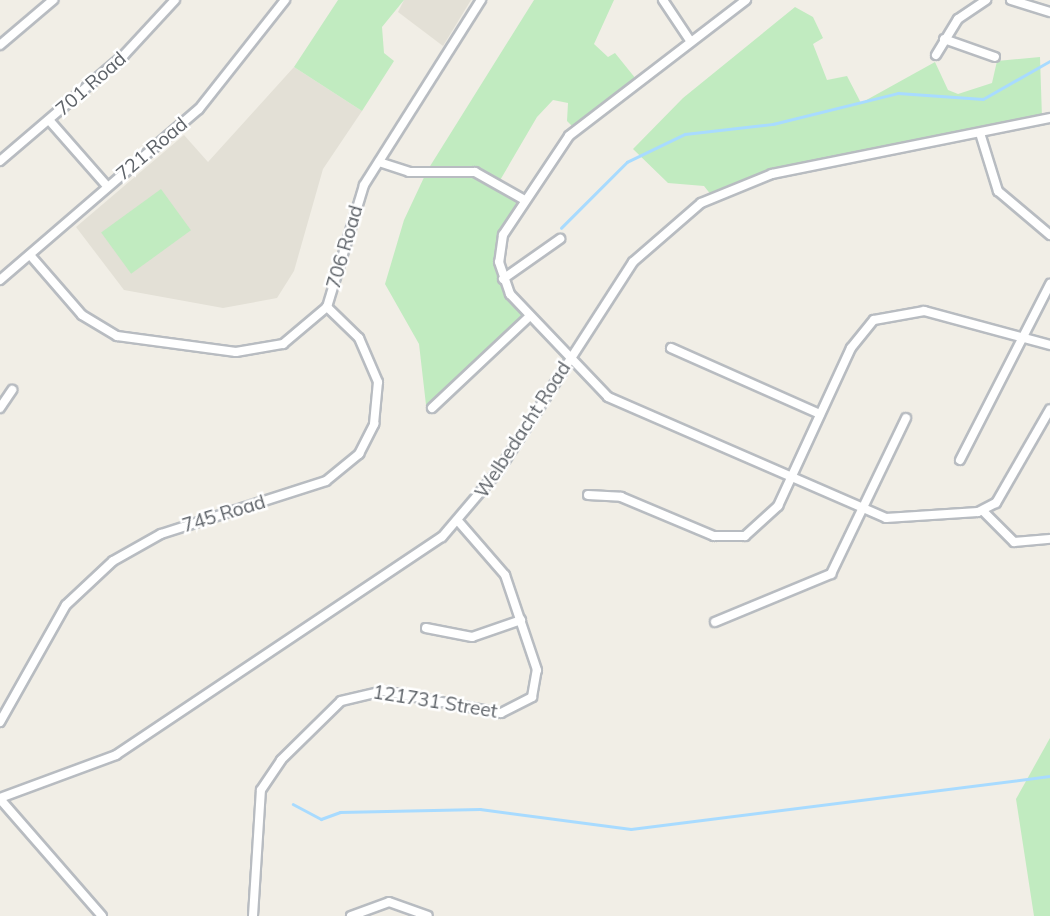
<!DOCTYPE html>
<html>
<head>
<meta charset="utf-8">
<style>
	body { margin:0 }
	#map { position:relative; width:1050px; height:916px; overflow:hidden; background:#f1eee6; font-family:Mulish,sans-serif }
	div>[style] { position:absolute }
	.education>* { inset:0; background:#e3e0d6 }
	.green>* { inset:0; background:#c1ebc0; transform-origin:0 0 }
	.stream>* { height:2.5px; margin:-1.25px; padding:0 1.25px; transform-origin:1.25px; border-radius:1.25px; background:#a8dbff }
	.roads { filter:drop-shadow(2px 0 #b8bcc1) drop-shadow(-2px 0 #b8bcc1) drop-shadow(0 2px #b8bcc1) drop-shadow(0 -2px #b8bcc1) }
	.minor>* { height:8px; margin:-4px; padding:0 4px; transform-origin:4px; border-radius:4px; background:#fff }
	span { translate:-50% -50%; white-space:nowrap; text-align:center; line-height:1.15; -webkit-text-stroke:5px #fff; paint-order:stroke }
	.street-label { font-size:19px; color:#5d6268 }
</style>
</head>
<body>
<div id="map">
	<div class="education">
		<i style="clip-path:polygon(404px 0,471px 0,443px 46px,398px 12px)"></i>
		<i style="clip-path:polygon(294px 67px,362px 111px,323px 169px,294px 271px,277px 298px,223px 308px,124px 290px,76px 227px,184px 135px,208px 162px)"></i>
	</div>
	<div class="green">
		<i style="clip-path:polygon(338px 0,404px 0,382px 27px,384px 53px,394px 61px,362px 111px,294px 67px)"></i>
		<i style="clip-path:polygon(534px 0,614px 0,594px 44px,608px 57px,615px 53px,636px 79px,575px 129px,567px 121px,568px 103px,553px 100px,537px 117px,499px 182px,524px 198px,510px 220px,500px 272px,529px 317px,453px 392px,426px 405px,419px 344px,385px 284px,404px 220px,427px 171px)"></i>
		<i style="clip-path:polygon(795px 7px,813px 17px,823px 38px,813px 44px,827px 80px,847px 76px,861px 103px,935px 62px,948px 90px,958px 94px,992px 83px,997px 61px,1040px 57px,1042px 118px,807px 165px,712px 196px,704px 186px,668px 183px,633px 149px,683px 98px)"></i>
		<i style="left:161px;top:189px;width:51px;height:74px;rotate:54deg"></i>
		<i style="clip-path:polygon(1050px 738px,1050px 916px,1034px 916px,1016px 799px)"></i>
	</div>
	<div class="stream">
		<i style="left:561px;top:228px;width:93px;rotate:-45deg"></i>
		<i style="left:627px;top:162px;width:64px;rotate:-25.8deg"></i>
		<i style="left:685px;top:134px;width:89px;rotate:-6.5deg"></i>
		<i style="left:773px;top:124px;width:129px;rotate:-13.9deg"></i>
		<i style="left:898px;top:93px;width:85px;rotate:4deg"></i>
		<i style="left:983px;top:99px;width:77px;rotate:-29.6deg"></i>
		<i style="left:293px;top:804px;width:32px;rotate:28deg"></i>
		<i style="left:321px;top:819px;width:20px;rotate:-20deg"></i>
		<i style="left:340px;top:812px;width:140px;rotate:-1.2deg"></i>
		<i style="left:480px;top:809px;width:152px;rotate:7.5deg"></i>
		<i style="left:631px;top:829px;width:422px;rotate:-7.2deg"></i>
	</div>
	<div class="roads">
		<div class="minor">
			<i style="left:663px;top:0;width:50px;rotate:56.3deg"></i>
			<i style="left:746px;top:0;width:223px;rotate:142.5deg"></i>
			<i style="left:569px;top:136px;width:119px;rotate:123.7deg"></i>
			<i style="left:503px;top:235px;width:27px;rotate:98deg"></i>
			<i style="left:499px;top:262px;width:34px;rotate:71deg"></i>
			<i style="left:510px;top:294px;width:142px;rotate:46.4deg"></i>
			<i style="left:608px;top:397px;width:303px;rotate:23.5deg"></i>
			<i style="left:886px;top:518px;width:92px;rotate:-3.7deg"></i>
			<i style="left:978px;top:512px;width:20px;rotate:-27deg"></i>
			<i style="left:996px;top:503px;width:108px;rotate:-60.1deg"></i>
			<i style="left:1011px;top:0;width:41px;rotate:17.1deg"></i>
			<i style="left:944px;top:39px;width:54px;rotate:19.4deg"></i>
			<i style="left:0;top:45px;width:70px;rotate:-40.3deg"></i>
			<i style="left:936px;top:55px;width:42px;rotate:-58.6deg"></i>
			<i style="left:958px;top:19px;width:34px;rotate:-34deg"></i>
			<i style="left:49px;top:120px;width:88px;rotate:48.7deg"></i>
			<i style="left:980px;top:133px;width:61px;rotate:72.8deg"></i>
			<i style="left:998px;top:191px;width:68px;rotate:40.2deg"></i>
			<i style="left:0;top:161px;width:163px;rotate:-40.5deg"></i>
			<i style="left:124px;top:55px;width:75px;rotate:-47.2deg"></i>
			<i style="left:379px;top:162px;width:32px;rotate:18deg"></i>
			<i style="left:409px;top:172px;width:66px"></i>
			<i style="left:475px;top:172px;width:55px;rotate:29.4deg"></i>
			<i style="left:30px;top:255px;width:79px;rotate:49.1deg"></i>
			<i style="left:82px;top:315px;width:41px;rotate:31deg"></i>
			<i style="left:117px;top:336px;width:120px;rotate:7.7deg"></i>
			<i style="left:236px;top:352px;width:48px;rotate:-9.7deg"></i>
			<i style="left:283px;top:344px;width:57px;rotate:-40.1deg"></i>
			<i style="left:327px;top:307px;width:127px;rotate:-73.1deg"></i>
			<i style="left:364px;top:185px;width:219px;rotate:-57.7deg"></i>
			<i style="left:503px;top:279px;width:70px;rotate:-35.1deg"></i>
			<i style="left:0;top:280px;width:262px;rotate:-40.7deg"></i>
			<i style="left:199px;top:109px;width:139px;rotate:-51.7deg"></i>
			<i style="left:671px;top:348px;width:163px;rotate:23.9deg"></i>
			<i style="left:0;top:408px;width:22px;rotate:-56deg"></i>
			<i style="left:432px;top:408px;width:133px;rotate:-43.2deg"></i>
			<i style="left:960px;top:460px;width:198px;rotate:-62.9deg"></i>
			<i style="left:588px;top:495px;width:33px;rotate:3deg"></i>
			<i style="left:621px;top:497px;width:101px;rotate:22.8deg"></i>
			<i style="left:714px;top:536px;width:31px"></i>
			<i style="left:745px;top:536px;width:45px;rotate:-42.3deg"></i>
			<i style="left:778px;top:506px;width:174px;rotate:-65.2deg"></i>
			<i style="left:851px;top:348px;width:36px;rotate:-51deg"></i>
			<i style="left:874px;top:320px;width:51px;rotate:-10.2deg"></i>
			<i style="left:924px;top:311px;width:131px;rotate:15.1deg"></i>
			<i style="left:983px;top:511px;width:44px;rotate:45deg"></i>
			<i style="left:1014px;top:542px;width:36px;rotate:-5deg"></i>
			<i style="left:715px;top:622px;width:126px;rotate:-22.5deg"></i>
			<i style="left:831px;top:574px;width:173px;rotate:-64.3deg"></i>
			<i style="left:426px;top:628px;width:47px;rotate:11.1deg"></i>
			<i style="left:472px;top:637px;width:52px;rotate:-19.1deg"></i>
			<i style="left:0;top:722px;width:134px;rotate:-60.6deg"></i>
			<i style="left:66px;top:605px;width:64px;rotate:-43.1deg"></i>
			<i style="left:113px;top:561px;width:55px;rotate:-29.4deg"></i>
			<i style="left:161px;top:534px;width:173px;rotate:-17.8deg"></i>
			<i style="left:326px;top:481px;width:43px;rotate:-39.3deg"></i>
			<i style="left:359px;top:454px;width:34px;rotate:-63deg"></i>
			<i style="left:374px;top:424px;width:42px;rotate:-84.6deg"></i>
			<i style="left:378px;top:382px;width:48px;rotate:-113.4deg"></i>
			<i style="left:359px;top:338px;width:45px;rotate:-135.9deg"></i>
			<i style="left:0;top:798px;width:124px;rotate:-20.3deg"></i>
			<i style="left:116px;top:755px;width:392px;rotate:-33.8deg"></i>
			<i style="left:442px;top:537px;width:88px;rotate:-49.6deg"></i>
			<i style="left:499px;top:470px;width:247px;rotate:-57.2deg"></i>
			<i style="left:633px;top:262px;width:90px;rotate:-40.9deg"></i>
			<i style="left:701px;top:203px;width:77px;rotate:-22.2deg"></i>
			<i style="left:772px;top:174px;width:284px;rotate:-11.4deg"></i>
			<i style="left:0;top:799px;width:155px;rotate:48.9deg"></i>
			<i style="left:253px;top:916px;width:126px;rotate:-86.4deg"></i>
			<i style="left:261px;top:790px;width:36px;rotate:-56deg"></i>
			<i style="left:281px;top:760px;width:84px;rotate:-44.5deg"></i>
			<i style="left:341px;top:701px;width:43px;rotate:-13.4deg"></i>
			<i style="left:383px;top:691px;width:120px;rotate:10.6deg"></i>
			<i style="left:501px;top:713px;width:35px;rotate:-27deg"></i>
			<i style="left:532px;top:697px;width:27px;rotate:-80deg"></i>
			<i style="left:537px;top:670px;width:100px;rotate:-108.6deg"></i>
			<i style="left:505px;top:575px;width:70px;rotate:-131deg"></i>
			<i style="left:351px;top:916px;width:40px;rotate:-20.2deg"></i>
			<i style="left:389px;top:902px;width:41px;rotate:19.7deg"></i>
		</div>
	</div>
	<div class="street-label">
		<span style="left:91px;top:84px;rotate:-41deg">701 Road</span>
		<span style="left:152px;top:149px;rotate:-40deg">721 Road</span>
		<span style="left:345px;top:247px;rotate:-74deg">706 Road</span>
		<span style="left:523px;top:430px;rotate:-57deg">Welbedacht Road</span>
		<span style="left:224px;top:514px;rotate:-17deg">745 Road</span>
		<span style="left:435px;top:702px;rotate:9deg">121731 Street</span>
	</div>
</div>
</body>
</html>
